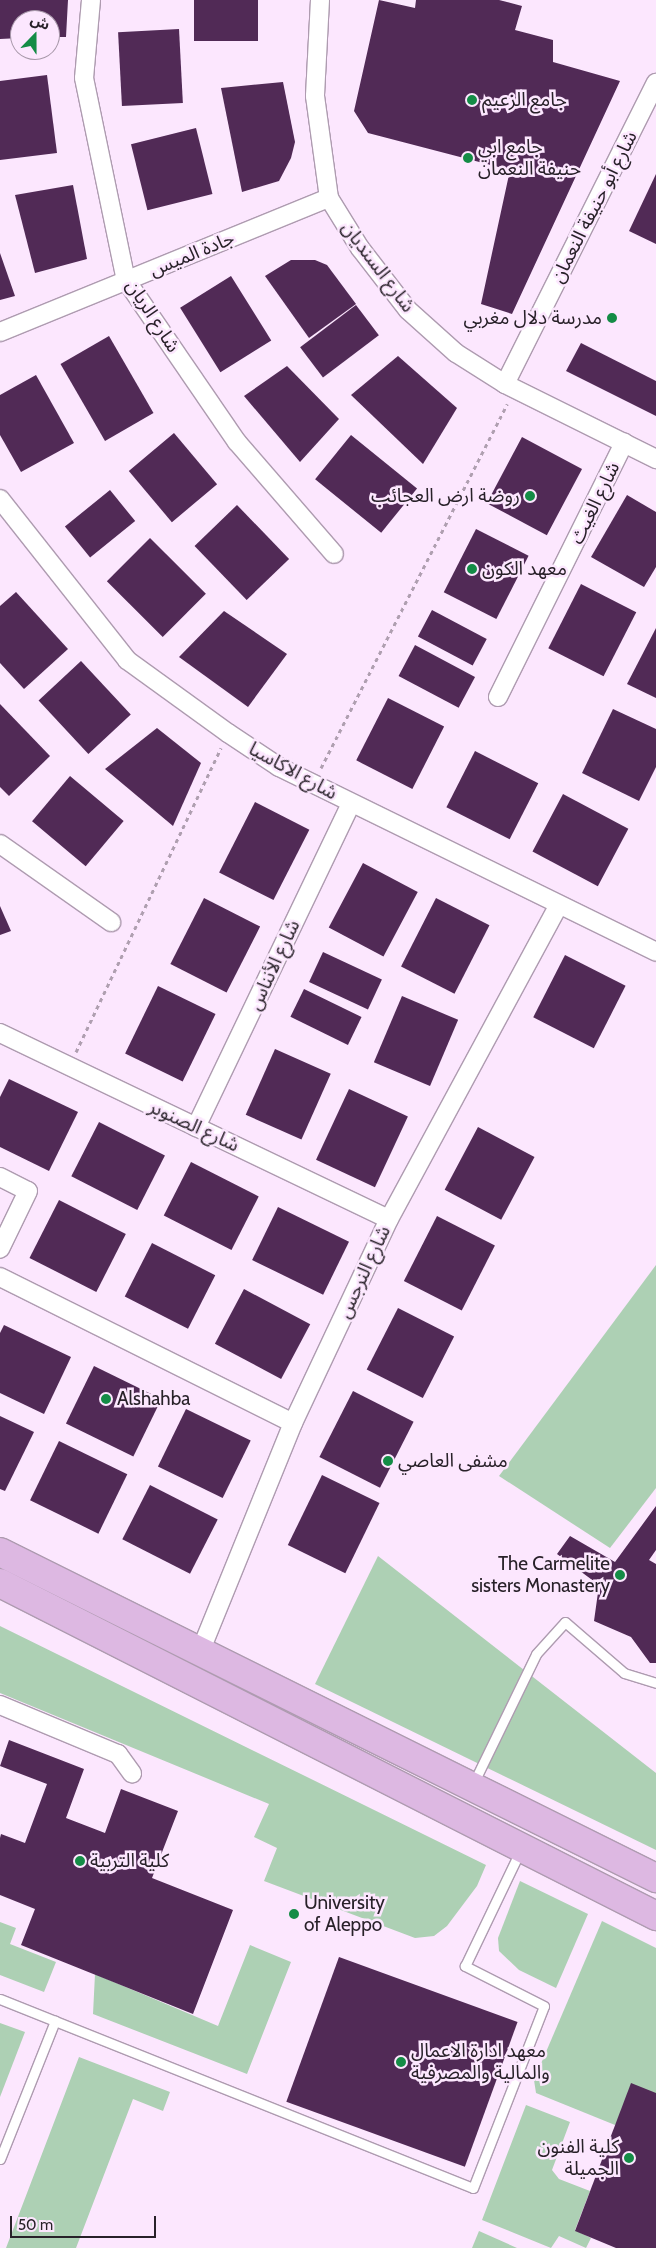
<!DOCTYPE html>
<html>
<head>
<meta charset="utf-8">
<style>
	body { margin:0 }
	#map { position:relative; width:656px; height:2248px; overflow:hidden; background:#fce7fe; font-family:Cabin,"Noto Sans Arabic",sans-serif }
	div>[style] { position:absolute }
	.green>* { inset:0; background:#add0b4 }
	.building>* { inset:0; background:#512a56; transform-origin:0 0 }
	.path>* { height:3px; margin-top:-1.5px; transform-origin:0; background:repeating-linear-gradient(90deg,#af9fb0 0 4px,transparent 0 8px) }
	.roads { filter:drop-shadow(1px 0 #ae9bb0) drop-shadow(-1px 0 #ae9bb0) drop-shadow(0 1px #ae9bb0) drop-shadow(0 -1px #ae9bb0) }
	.service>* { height:9px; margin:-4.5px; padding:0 4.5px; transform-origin:4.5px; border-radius:4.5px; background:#fff }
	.minor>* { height:18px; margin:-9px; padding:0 9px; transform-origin:9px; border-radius:9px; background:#fff }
	.primary>* { height:28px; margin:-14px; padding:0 14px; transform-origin:14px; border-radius:14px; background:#ddb8e2 }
	.dots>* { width:14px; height:14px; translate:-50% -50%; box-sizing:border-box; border:2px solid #fce7fe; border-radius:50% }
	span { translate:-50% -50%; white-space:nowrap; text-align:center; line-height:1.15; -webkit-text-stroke:5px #fce7fe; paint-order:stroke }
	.poi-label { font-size:19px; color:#282129 }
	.left { translate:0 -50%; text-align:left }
	.right { translate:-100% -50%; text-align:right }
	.street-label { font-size:19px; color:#282129 }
	.north { position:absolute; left:10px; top:10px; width:50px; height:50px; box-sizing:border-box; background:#fce7fe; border:1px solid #a798a9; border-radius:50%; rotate:22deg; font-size:14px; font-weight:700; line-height:20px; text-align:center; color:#282129 }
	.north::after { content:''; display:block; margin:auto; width:18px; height:22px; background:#148c46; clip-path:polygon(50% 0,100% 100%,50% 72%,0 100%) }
	.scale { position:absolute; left:10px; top:2216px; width:146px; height:22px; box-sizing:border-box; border:2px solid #282129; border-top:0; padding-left:6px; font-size:15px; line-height:18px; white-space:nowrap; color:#282129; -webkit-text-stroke:4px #fce7fe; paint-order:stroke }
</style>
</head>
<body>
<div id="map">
	<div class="green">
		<i style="clip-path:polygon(656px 1265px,656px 1488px,610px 1548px,499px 1476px)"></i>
		<i style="clip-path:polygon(378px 1556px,656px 1773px,656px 1850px,315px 1684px)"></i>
		<i style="clip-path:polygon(0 1626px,486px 1865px,477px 1886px,447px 1926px,434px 1936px,415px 1938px,264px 1881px,277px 1848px,254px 1837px,269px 1804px,0 1693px)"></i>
		<i style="clip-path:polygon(520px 1881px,588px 1914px,556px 1988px,519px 1970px,499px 1951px,498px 1938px)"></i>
		<i style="clip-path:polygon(602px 1921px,656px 1948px,656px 2093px,615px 2125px,536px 2093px,534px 2080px)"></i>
		<i style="clip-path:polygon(0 1922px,16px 1928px,10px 1944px,56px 1962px,44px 1992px,0 1975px)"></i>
		<i style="clip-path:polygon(250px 1945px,291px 1962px,247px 2074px,93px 2014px,95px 1974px,218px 2026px)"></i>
		<i style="clip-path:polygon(0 2023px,25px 2032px,0 2097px)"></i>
		<i style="clip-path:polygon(79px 2057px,170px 2092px,163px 2111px,133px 2099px,76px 2248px,6px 2248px)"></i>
		<i style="clip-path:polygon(526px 2105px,570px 2122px,552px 2170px,559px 2179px,590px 2191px,575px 2230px,591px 2238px,586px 2248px,559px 2236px,551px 2248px,482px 2220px)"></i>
		<i style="clip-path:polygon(479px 2231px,517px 2248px,472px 2248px)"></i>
	</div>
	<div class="building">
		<i style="clip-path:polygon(0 0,68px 0,66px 37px,50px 37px,50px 20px,20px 20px,20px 38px,0 39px)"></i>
		<i style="left:194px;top:0;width:64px;height:41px"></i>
		<i style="clip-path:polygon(379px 0,415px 8px,416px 0,499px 0,522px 6px,515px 30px,553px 40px,553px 62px,620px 81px,512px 314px,481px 304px,510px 170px,368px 133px,354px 111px)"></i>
		<i style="left:179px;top:29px;width:74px;height:61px;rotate:87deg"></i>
		<i style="clip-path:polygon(47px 75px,57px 153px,0 160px,0 81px)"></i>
		<i style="clip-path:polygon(283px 82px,295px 142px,291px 158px,279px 181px,242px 192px,221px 88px)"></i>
		<i style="left:196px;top:128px;width:68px;height:67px;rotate:76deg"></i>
		<i style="clip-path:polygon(656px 174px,656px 244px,629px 231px)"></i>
		<i style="clip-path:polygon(73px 185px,87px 259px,35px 273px,15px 195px)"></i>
		<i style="clip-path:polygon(0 253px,15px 296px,0 300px)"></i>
		<i style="clip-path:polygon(291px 260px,315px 260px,327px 265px,356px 304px,309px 338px,265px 276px)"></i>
		<i style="left:231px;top:276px;width:76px;height:60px;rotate:58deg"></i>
		<i style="left:356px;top:305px;width:38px;height:70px;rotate:53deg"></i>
		<i style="left:109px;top:336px;width:89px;height:56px;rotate:60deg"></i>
		<i style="clip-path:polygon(581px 343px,656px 381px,656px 416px,566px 371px)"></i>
		<i style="clip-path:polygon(398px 356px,457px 408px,423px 464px,351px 395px)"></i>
		<i style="clip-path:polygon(287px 366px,339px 419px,300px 462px,244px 396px)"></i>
		<i style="clip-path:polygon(36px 375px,74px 443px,21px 472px,0 435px,0 395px)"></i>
		<i style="left:174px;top:433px;width:67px;height:59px;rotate:50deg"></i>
		<i style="left:351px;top:435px;width:85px;height:57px;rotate:39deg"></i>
		<i style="left:522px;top:437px;width:68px;height:75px;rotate:28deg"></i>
		<i style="left:110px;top:490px;width:40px;height:58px;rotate:51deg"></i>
		<i style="clip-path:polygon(627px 495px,656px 512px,656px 567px,644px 587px,591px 557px)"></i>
		<i style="left:237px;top:505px;width:75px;height:59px;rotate:46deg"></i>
		<i style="left:476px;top:529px;width:59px;height:71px;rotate:27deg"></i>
		<i style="left:150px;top:538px;width:79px;height:61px;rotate:45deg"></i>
		<i style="left:581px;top:584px;width:62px;height:72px;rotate:27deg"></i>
		<i style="clip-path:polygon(16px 592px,68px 649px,24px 689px,0 663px,0 606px)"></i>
		<i style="left:432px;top:610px;width:62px;height:30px;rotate:28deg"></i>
		<i style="clip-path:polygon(224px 611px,287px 654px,248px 707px,179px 657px)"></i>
		<i style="clip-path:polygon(656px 628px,656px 698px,627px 684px)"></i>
		<i style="left:415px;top:645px;width:68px;height:35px;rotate:28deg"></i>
		<i style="left:81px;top:661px;width:73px;height:58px;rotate:47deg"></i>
		<i style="left:388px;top:698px;width:63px;height:70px;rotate:27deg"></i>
		<i style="clip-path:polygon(0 704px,50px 756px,9px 796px,0 787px)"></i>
		<i style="clip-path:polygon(613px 709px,656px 729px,656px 767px,639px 801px,582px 773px)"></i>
		<i style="clip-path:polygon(157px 728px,201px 763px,173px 826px,105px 769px)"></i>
		<i style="left:475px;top:751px;width:71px;height:63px;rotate:27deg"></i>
		<i style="left:70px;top:776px;width:70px;height:59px;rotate:40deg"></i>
		<i style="left:563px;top:794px;width:74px;height:65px;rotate:28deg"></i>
		<i style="left:255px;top:802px;width:61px;height:79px;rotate:27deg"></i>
		<i style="left:363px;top:863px;width:62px;height:73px;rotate:28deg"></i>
		<i style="left:204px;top:898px;width:63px;height:74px;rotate:27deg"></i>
		<i style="left:436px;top:898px;width:60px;height:77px;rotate:27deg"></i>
		<i style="clip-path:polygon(0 906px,11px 931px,0 935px)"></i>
		<i style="left:323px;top:952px;width:65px;height:33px;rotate:25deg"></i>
		<i style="left:565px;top:955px;width:68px;height:70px;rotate:27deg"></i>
		<i style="left:158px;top:986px;width:64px;height:75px;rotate:26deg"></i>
		<i style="left:304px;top:989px;width:64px;height:31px;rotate:26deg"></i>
		<i style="left:402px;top:996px;width:61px;height:72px;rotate:23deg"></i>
		<i style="left:275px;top:1049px;width:61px;height:72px;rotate:24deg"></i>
		<i style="clip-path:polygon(9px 1079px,78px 1112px,49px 1171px,0 1147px,0 1097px)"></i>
		<i style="left:349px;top:1089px;width:65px;height:78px;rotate:25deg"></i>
		<i style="left:99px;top:1122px;width:74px;height:61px;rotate:27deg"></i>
		<i style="left:478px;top:1127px;width:64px;height:71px;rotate:28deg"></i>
		<i style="left:191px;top:1162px;width:76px;height:60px;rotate:27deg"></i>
		<i style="left:59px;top:1200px;width:75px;height:65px;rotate:27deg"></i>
		<i style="left:278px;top:1207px;width:79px;height:59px;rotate:26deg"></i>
		<i style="left:437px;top:1216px;width:65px;height:73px;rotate:27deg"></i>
		<i style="left:152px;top:1243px;width:71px;height:60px;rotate:27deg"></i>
		<i style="left:244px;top:1289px;width:75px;height:62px;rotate:28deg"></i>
		<i style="left:398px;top:1308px;width:63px;height:69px;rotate:27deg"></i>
		<i style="clip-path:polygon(4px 1325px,71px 1357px,44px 1414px,0 1393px,0 1333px)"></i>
		<i style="left:94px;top:1366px;width:75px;height:64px;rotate:26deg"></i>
		<i style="left:353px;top:1391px;width:68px;height:74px;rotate:27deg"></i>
		<i style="left:186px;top:1409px;width:72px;height:64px;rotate:26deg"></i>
		<i style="clip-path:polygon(0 1416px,34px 1432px,5px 1491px,0 1489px)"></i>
		<i style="left:59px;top:1441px;width:76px;height:66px;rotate:26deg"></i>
		<i style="left:322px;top:1475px;width:64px;height:78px;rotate:26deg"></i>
		<i style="left:150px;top:1485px;width:76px;height:61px;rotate:27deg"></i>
		<i style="clip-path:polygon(656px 1506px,656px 1550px,649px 1560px,656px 1564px,656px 1663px,650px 1663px,631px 1637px,594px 1621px,599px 1585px,557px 1554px,570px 1536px,615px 1562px)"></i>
		<i style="clip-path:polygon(9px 1740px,84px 1769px,66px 1818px,105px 1833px,121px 1789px,178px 1811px,152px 1878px,233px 1910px,193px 2014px,21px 1945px,35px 1909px,0 1895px,0 1838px,1px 1834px,25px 1843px,47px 1784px,0 1766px)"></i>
		<i style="left:339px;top:1957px;width:190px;height:154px;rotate:20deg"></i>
		<i style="clip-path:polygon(631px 2083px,656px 2093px,656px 2248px,616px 2248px,575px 2231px)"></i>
	</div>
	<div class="path">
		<i style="left:321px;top:768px;width:409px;rotate:-62.9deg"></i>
		<i style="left:76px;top:1052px;width:337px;rotate:-64.5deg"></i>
	</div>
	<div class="roads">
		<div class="service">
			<i style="left:473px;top:1784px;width:144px;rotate:-64.1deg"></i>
			<i style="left:536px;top:1654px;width:43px;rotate:-47.8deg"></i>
			<i style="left:565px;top:1622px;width:78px;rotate:40.8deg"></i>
			<i style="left:624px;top:1673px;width:34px;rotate:17deg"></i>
			<i style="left:0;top:1999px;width:509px;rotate:21.78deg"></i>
			<i style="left:473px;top:2188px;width:195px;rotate:-68.7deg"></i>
			<i style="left:544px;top:2006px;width:89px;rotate:-153.1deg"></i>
			<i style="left:465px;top:1966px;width:130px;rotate:-64.4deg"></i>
			<i style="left:0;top:2159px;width:149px;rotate:-68.3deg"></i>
		</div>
		<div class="minor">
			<i style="left:91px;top:0;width:78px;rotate:95.1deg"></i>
			<i style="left:84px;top:78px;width:206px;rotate:78.3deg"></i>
			<i style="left:126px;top:280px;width:196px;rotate:55.6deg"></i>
			<i style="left:237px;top:442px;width:148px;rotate:49.1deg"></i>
			<i style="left:320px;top:0;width:96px;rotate:93deg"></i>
			<i style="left:315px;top:96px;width:103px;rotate:82.2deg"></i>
			<i style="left:329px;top:198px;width:59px;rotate:58.2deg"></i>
			<i style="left:360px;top:248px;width:78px;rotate:52.3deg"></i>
			<i style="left:408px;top:310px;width:64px;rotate:41.9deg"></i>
			<i style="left:456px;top:353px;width:58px;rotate:32.3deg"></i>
			<i style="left:505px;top:384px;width:169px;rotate:26.4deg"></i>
			<i style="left:0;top:332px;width:355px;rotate:-22.2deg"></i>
			<i style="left:505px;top:384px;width:337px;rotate:-63.4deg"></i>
			<i style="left:0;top:499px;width:205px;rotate:51.7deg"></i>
			<i style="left:127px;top:660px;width:125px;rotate:35.9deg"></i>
			<i style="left:228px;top:733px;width:61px;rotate:33.7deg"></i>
			<i style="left:279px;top:767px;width:420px;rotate:26.1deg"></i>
			<i style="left:498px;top:697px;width:284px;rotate:-63.6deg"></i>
			<i style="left:0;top:844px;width:136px;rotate:35.1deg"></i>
			<i style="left:0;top:1033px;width:431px;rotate:25.6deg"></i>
			<i style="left:196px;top:1127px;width:359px;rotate:-64.4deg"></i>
			<i style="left:0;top:1177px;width:31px;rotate:27deg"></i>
			<i style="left:28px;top:1191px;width:64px;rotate:115.8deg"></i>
			<i style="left:0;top:1277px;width:327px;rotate:26.5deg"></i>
			<i style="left:200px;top:1652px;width:247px;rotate:-67.9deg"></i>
			<i style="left:293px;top:1423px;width:225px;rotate:-64.8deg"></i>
			<i style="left:389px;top:1219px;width:357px;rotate:-61.6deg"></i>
			<i style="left:0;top:1705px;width:128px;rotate:22.6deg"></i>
			<i style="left:118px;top:1754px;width:24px;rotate:54deg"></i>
		</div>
		<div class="primary">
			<i style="left:0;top:1552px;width:733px;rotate:26.43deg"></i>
			<i style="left:0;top:1583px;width:736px;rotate:26.91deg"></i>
		</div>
	</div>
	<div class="dots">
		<i style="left:472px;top:100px;background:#148c46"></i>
		<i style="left:468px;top:158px;background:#148c46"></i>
		<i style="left:612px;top:318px;background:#148c46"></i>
		<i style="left:530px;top:496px;background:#148c46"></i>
		<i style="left:472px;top:569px;background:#148c46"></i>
		<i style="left:106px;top:1399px;background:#148c46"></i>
		<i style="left:388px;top:1461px;background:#148c46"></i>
		<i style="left:620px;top:1575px;background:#148c46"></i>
		<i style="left:80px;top:1861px;background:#148c46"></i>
		<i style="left:294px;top:1914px;background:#148c46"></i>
		<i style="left:401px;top:2062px;background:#148c46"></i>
		<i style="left:629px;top:2158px;background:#148c46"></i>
	</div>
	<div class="poi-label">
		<span class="left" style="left:482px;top:100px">جامع الزعيم</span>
		<span class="left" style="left:478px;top:158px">جامع ابي<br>حنيفة النعمان</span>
		<span class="right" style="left:602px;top:318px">مدرسة دلال مغربي</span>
		<span class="right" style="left:520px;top:496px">روضة ارض العجائب</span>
		<span class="left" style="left:482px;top:569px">معهد الكون</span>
		<span class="left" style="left:117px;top:1399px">Alshahba</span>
		<span class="left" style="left:398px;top:1461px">مشفى العاصي</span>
		<span class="right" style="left:610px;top:1575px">The Carmelite<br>sisters Monastery</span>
		<span class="left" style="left:90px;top:1861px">كلية التربية</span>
		<span class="left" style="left:304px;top:1914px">University<br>of Aleppo</span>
		<span class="left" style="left:411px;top:2062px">معهد ادارة الاعمال<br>والمالية والمصرفية</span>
		<span class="right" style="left:619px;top:2158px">كلية الفنون<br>الجميلة</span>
	</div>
	<div class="street-label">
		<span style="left:594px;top:207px;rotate:-63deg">شارع أبو حنيفة النعمان</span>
		<span style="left:192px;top:254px;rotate:-22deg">جادة الميس</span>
		<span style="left:378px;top:267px;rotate:53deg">شارع السنديان</span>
		<span style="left:153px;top:316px;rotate:57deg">شارع الريان</span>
		<span style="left:595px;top:503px;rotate:-64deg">شارع الغيث</span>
		<span style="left:293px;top:771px;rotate:29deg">شارع الاكاسيا</span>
		<span style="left:274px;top:965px;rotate:-65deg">شارع الأنناس</span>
		<span style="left:194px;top:1126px;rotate:25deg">شارع الصنوبر</span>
		<span style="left:364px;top:1272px;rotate:-65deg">شارع النرجس</span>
	</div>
	<div class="north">ش</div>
	<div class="scale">50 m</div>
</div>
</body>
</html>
